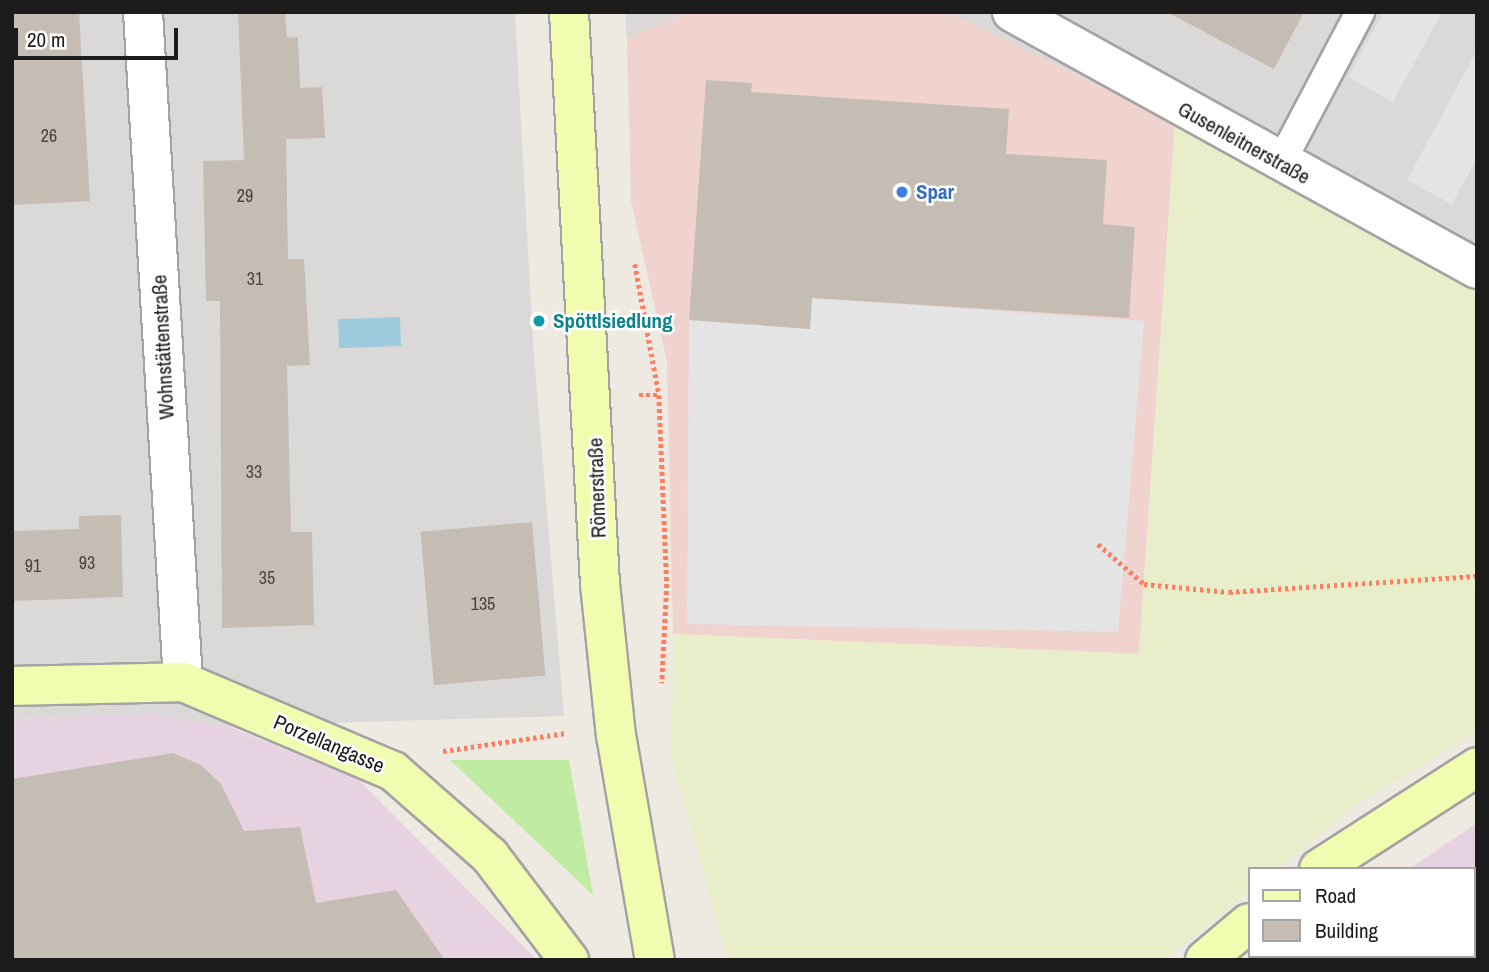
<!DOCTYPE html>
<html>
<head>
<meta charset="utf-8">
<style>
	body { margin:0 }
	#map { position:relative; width:1489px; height:972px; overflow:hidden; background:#eeeae1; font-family:"Archivo Narrow",sans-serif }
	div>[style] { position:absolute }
	.residential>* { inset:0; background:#dad9d8 }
	.commercial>* { inset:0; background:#f0d3ce }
	.industrial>* { inset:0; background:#e7d2e1 }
	.farmland>* { inset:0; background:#e8eeca }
	.grass>* { inset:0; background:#c0eba3 }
	.parking>* { inset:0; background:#e4e4e4 }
	.water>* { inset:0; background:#9fcade; transform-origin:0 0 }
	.building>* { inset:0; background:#c5bdb4; transform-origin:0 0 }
	.path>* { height:4.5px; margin-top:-2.25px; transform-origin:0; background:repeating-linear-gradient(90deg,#ff7e60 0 3.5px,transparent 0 7px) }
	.roads { filter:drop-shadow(2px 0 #a3a3a3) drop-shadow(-2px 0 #a3a3a3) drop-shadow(0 2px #a3a3a3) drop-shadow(0 -2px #a3a3a3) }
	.lane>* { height:28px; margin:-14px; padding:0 14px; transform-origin:14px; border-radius:14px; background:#fff }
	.street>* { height:38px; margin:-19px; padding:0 19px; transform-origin:19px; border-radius:19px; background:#fff }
	.secondary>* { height:38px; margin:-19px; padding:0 19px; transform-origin:19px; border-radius:19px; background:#f1fcb1 }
	.dots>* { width:19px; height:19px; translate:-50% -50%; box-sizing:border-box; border:4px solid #fff; border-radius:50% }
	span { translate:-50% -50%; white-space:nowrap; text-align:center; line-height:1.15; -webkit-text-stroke:5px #fff; paint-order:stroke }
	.number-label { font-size:18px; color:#464442 }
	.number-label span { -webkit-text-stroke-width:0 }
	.street-label { font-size:21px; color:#1c1c1c }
	.shop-label { font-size:21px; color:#366cbe; font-weight:700 }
	.left { translate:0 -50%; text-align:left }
	.culture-label { font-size:21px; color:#0d838f; font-weight:700 }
	.frame { position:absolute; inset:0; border:14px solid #1c1c1c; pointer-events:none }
	.legend { position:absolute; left:1248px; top:867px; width:228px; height:91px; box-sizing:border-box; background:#fff; border:2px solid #a4a4a4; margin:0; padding:9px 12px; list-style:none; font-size:21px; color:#1c1c1c }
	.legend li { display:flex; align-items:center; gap:14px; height:35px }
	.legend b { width:35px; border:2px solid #a4a4a4 }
	.scale { position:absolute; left:14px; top:28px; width:164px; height:32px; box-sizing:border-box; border:4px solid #1c1c1c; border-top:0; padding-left:9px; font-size:21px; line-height:24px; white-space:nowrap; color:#1c1c1c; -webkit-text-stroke:5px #fff; paint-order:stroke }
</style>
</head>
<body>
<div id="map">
	<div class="residential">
		<i style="clip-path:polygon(12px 12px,515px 12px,533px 342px,564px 716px,227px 726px,147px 714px,12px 719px)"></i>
		<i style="clip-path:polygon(625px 12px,689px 12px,627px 38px)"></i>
		<i style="clip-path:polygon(948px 12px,1477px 12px,1477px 292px,1175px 123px)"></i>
	</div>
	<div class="commercial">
		<i style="clip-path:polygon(689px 12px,948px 12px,1175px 123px,1139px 654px,673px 634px,667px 362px,631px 201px,627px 38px)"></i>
	</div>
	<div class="industrial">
		<i style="clip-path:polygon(147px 714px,227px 726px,358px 779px,537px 960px,12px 960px,12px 719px)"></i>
		<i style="clip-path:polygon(1477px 823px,1477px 960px,1284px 960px,1473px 956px,1473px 869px,1409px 869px)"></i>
	</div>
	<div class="farmland">
		<i style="clip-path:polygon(1175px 123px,1477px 292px,1477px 732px,1358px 803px,1277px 869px,1249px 869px,1249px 891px,1165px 960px,728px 960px,672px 760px,673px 634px,1139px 654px)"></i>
	</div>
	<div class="grass">
		<i style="clip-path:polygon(450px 760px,569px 760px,593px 895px)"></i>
	</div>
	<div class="parking">
		<i style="clip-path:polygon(1384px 12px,1442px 12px,1393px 102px,1348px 77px)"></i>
		<i style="clip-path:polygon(1477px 50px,1477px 158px,1452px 204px,1407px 180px)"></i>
		<i style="clip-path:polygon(812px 298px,1144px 321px,1118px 632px,687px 624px,689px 320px,810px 329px)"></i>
	</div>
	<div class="water">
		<i style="left:400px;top:317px;width:29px;height:62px;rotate:88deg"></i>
	</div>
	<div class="building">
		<i style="clip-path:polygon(12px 12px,79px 12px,90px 201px,12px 205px)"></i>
		<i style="clip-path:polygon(238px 12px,285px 12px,287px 38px,298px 37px,300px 88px,322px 87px,325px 138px,286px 139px,288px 259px,304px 259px,310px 365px,287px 366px,291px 532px,312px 532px,314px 625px,222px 628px,220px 301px,206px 301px,203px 161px,244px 160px)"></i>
		<i style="clip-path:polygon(1167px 12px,1304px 12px,1274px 69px)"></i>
		<i style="clip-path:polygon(706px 80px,752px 83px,751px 92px,1009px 109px,1006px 154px,1107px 160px,1103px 224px,1135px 227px,1129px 318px,812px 298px,810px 329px,689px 320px)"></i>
		<i style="clip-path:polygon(121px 515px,123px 597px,12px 601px,12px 531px,79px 529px,79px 516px)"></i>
		<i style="left:532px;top:522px;width:154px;height:112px;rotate:85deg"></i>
		<i style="clip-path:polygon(173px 753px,201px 765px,221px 784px,244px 831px,300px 827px,316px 903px,396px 890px,445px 960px,12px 960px,12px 779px)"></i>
	</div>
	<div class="path">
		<i style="left:635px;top:264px;width:133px;rotate:79.6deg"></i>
		<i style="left:659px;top:395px;width:189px;rotate:87.6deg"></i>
		<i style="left:667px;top:584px;width:99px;rotate:92.9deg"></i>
		<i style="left:639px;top:395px;width:20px"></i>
		<i style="left:1098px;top:544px;width:61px;rotate:41deg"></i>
		<i style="left:1144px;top:584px;width:85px;rotate:5.4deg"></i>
		<i style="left:1229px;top:592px;width:249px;rotate:-3.7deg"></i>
		<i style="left:443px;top:751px;width:124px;rotate:-8.3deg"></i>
	</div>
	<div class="roads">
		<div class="lane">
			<i style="left:1280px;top:164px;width:172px;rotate:-62.2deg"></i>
		</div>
		<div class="street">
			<i style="left:143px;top:12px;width:671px;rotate:86.58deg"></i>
			<i style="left:1012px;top:12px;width:531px;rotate:28.93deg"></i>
		</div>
		<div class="secondary">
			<i style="left:569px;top:12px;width:573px;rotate:86.9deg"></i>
			<i style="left:600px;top:584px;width:152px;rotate:84deg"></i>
			<i style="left:616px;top:735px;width:228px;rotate:80.2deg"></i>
			<i style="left:12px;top:686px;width:171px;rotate:-1.3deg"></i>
			<i style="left:183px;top:682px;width:228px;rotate:23deg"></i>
			<i style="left:393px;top:771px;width:129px;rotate:41.2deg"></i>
			<i style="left:490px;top:856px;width:131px;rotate:52.8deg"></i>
			<i style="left:1319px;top:869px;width:188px;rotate:-32.8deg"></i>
			<i style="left:1205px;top:960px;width:57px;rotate:-40.1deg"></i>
		</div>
	</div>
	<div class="dots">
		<i style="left:902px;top:192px;background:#3f7fe0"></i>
		<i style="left:539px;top:321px;background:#0f9aa8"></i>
	</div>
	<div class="number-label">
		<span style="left:49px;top:136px">26</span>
		<span style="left:245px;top:196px">29</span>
		<span style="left:255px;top:279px">31</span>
		<span style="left:254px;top:472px">33</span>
		<span style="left:87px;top:563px">93</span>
		<span style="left:33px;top:566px">91</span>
		<span style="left:267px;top:578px">35</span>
		<span style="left:483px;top:604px">135</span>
	</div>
	<div class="street-label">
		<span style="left:1244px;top:143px;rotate:29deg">Gusenleitnerstraße</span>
		<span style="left:163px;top:347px;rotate:-93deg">Wohnstättenstraße</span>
		<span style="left:597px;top:488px;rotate:-92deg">Römerstraße</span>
		<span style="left:329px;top:744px;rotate:23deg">Porzellangasse</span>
	</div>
	<div class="shop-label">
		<span class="left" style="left:916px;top:192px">Spar</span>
	</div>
	<div class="culture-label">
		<span class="left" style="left:553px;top:321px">Spöttlsiedlung</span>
	</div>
	<div class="frame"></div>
	<ul class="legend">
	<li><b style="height:9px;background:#f1fcb1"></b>Road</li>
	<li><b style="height:19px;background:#c5bdb4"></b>Building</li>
	</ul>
	<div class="scale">20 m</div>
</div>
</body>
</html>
